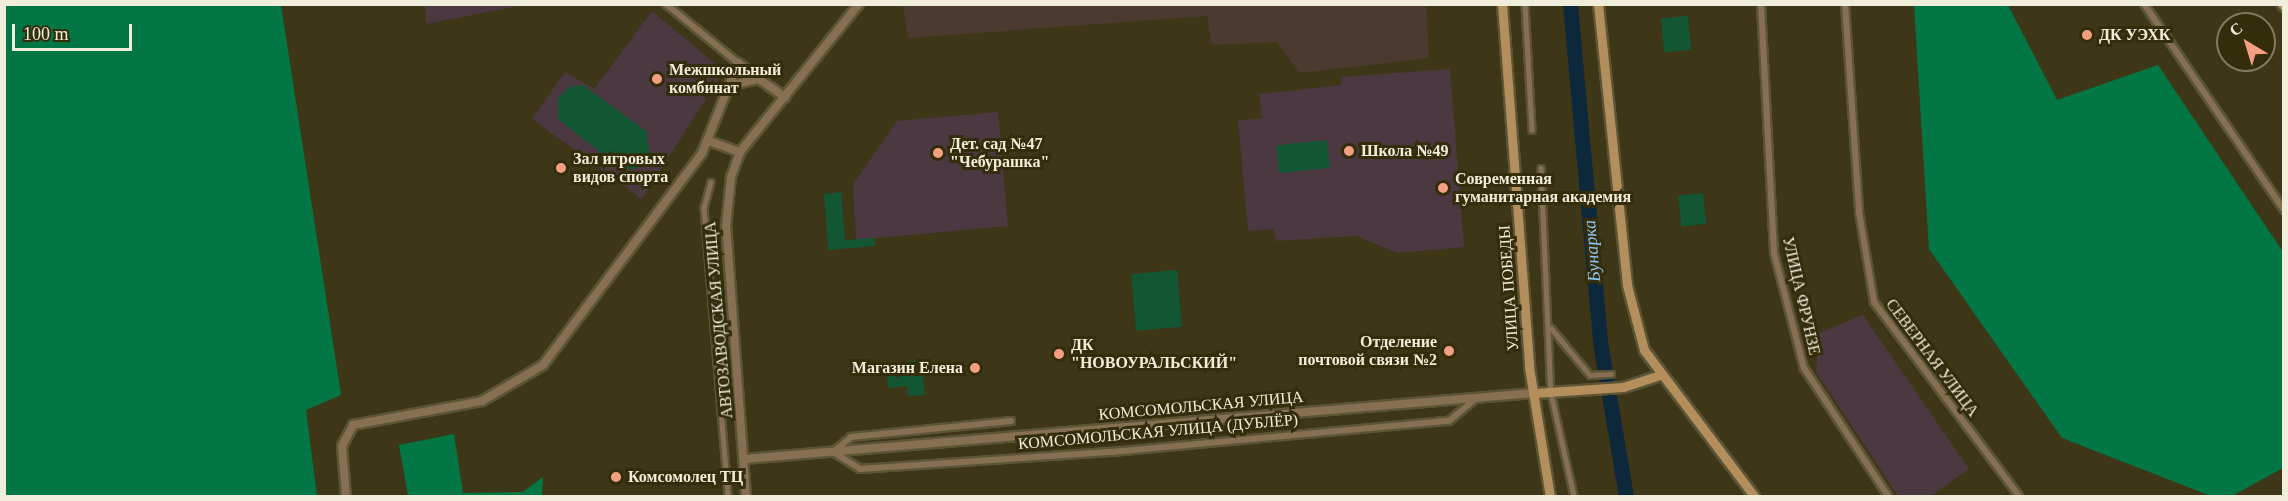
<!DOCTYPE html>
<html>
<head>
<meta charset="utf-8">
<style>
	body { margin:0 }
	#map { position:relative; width:2288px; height:501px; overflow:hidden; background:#3e3717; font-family:Georgia,serif }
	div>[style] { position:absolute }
	.industrial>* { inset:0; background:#4c3a31 }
	.education>* { inset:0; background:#4c3841 }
	.green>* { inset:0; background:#125634; transform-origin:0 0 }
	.forest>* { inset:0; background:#027745 }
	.river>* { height:15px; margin:-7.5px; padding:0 7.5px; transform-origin:7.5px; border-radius:7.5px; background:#0e283b }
	.roads { filter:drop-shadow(2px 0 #5b5436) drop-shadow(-2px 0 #5b5436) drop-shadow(0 2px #5b5436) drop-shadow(0 -2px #5b5436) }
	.pedestrian>* { height:4.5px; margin:-2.25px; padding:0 2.25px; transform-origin:2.25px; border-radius:2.25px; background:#877051 }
	.minor>* { height:6px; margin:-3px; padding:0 3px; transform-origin:3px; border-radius:3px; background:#877051 }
	.tertiary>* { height:8px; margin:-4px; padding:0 4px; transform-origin:4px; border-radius:4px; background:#877051 }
	.secondary>* { height:9px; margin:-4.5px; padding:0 4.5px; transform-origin:4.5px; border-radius:4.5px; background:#b48f5c }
	.dots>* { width:16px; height:16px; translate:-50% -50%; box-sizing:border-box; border:3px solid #342d0c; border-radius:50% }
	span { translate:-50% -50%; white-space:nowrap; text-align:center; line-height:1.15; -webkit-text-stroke:6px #342d0c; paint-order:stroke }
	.poi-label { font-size:16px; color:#f1eddb; font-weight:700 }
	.left { translate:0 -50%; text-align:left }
	.right { translate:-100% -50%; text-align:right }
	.street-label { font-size:16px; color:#f1eddb }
	.water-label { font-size:18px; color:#8cc6f5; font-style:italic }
	.frame { position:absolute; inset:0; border:6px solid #f1eddb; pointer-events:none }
	.north { position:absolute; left:2216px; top:12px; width:60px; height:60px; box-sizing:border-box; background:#342d0c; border:2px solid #807a5f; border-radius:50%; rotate:322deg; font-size:16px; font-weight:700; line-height:24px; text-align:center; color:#f1eddb }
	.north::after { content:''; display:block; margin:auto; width:21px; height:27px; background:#f39f82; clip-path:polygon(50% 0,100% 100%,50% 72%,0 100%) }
	.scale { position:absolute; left:12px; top:24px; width:120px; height:27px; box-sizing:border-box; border:3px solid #f1eddb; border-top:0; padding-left:8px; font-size:18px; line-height:21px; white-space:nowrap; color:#f1eddb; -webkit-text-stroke:4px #342d0c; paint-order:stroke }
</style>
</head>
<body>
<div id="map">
	<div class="industrial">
		<i style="clip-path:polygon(903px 5px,1426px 5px,1429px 58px,1300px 73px,1277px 42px,1212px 45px,1207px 16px,908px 38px)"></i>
	</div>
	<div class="education">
		<i style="clip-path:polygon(425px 4px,523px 4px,523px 5px,426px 24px)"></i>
		<i style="clip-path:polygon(652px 11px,719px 67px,718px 80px,642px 199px,532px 119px,565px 72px,594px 89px)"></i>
		<i style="clip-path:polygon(1450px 69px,1464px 247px,1397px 253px,1357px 236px,1276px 241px,1273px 229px,1248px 231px,1238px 121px,1262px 118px,1259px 94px,1341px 85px,1341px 77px)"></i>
		<i style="clip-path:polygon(998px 112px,1008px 226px,856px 240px,853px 184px,897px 121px)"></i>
		<i style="clip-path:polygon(1863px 315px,1969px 469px,1931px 496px,1898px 496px,1816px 372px,1819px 333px)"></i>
	</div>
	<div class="green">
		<i style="left:1688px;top:16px;width:34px;height:27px;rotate:85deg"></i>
		<i style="clip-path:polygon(583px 85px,646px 131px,650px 155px,638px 168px,623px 170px,558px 119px,558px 98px,569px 87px)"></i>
		<i style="left:1327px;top:140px;width:28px;height:51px;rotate:84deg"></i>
		<i style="clip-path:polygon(841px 192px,845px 240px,874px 238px,875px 246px,828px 250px,824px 194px)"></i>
		<i style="left:1703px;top:193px;width:31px;height:25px;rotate:84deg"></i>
		<i style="left:1177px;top:270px;width:57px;height:46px;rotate:85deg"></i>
		<i style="clip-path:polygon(921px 360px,925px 395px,908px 396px,907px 386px,888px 388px,887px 375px,905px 373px,905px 362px)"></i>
	</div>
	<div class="forest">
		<i style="clip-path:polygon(4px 5px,281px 5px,341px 395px,306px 410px,317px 496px,5px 496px)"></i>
		<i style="clip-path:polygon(1914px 5px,2008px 5px,2057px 100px,2158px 65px,2283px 252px,2283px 468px,2232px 496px,2211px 496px,2062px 438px,1929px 249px)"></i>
		<i style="clip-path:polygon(454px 434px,463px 493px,523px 492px,543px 477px,542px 496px,408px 496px,399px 445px)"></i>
	</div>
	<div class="river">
		<i style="left:1570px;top:4px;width:345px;rotate:84.9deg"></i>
		<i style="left:1601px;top:348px;width:150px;rotate:80.4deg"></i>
	</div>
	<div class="roads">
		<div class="pedestrian">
			<i style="left:1525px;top:4px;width:126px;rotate:86.8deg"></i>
			<i style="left:1541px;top:168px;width:225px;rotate:87.5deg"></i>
			<i style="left:1551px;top:393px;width:106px;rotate:77.4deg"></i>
			<i style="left:711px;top:182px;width:27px;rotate:105deg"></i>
			<i style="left:704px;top:208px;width:289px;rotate:85.2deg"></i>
			<i style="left:1551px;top:328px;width:61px;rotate:50.3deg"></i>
			<i style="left:1590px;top:375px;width:21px;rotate:-3deg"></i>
		</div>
		<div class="minor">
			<i style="left:666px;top:4px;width:93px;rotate:39.3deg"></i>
			<i style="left:1761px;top:4px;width:249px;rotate:87deg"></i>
			<i style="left:1774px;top:253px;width:119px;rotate:75.4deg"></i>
			<i style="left:1804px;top:368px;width:153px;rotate:56.7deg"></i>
			<i style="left:1845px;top:4px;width:208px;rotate:86.1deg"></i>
			<i style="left:1859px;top:212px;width:91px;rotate:80.5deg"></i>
			<i style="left:1874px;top:302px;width:242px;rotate:53.2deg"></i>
			<i style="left:2144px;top:4px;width:249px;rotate:55.8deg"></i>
			<i style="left:1011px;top:421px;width:161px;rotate:174.3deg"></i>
			<i style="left:851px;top:437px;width:23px;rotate:140deg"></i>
			<i style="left:833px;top:452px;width:32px;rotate:32deg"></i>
			<i style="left:860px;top:469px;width:253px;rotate:-3.9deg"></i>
			<i style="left:1112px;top:452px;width:338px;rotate:-5.3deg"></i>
			<i style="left:1449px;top:421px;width:35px;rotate:-40deg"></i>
		</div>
		<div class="tertiary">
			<i style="left:732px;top:85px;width:28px;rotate:-13deg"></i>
			<i style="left:759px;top:79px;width:32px;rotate:35deg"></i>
			<i style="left:709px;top:141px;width:33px;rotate:20deg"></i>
			<i style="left:744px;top:459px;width:793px;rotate:-4.78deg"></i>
			<i style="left:346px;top:496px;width:50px;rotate:-94.6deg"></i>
			<i style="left:342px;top:446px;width:24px;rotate:-62deg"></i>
			<i style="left:353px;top:425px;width:131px;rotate:-10.5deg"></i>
			<i style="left:482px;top:401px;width:71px;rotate:-30.5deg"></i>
			<i style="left:543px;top:365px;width:265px;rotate:-53.1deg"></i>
			<i style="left:702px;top:153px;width:97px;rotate:-68.2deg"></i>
			<i style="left:738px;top:63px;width:26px;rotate:37deg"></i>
			<i style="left:746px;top:496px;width:271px;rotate:-94.2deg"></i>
			<i style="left:726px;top:226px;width:49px;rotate:-84.2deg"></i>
			<i style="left:731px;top:177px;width:27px;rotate:-70deg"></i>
			<i style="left:740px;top:152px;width:190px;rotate:-51.2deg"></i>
		</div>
		<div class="secondary">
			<i style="left:1502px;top:4px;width:364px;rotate:85.7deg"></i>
			<i style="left:1529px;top:367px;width:131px;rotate:80.8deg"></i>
			<i style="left:1598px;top:4px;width:282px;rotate:84.1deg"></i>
			<i style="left:1627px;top:285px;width:67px;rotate:75.3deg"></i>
			<i style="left:1644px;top:350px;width:183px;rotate:53deg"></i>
			<i style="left:2282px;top:4px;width:3px;rotate:45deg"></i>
			<i style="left:1534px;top:393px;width:89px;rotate:-3.9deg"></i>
			<i style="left:1623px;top:387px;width:38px;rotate:-18deg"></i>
		</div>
	</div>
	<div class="dots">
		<i style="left:2087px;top:35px;background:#f39f82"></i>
		<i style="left:657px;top:79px;background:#f39f82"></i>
		<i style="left:1349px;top:151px;background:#f39f82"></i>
		<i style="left:938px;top:153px;background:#f39f82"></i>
		<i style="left:561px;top:168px;background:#f39f82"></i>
		<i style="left:1443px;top:188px;background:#f39f82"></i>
		<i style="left:1449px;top:351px;background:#f39f82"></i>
		<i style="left:1059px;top:354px;background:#f39f82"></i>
		<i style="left:975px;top:368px;background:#f39f82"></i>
		<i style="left:616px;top:477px;background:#f39f82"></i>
	</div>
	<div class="poi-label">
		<span class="left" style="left:2099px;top:35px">ДК УЭХК</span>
		<span class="left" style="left:669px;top:79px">Межшкольный<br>комбинат</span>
		<span class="left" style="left:950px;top:153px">Дет. сад №47<br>"Чебурашка"</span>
		<span class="left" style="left:1361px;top:151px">Школа №49</span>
		<span class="left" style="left:573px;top:168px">Зал игровых<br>видов спорта</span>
		<span class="left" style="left:1455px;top:188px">Современная<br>гуманитарная академия</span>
		<span class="right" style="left:1437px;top:351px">Отделение<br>почтовой связи №2</span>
		<span class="left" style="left:1071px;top:354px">ДК<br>"НОВОУРАЛЬСКИЙ"</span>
		<span class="right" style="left:963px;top:368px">Магазин Елена</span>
		<span class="left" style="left:628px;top:477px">Комсомолец ТЦ</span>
	</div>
	<div class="street-label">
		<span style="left:1509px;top:288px;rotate:-94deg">УЛИЦА ПОБЕДЫ</span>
		<span style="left:1801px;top:296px;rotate:77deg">УЛИЦА ФРУНЗЕ</span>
		<span style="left:719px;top:320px;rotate:-95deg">АВТОЗАВОДСКАЯ УЛИЦА</span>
		<span style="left:1932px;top:358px;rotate:53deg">СЕВЕРНАЯ УЛИЦА</span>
		<span style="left:1201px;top:406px;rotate:-5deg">КОМСОМОЛЬСКАЯ УЛИЦА</span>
		<span style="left:1158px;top:432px;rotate:-5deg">КОМСОМОЛЬСКАЯ УЛИЦА (ДУБЛЁР)</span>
	</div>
	<div class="water-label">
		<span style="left:1592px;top:251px;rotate:-95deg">Бунарка</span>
	</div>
	<div class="frame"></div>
	<div class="north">С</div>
	<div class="scale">100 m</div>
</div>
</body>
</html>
